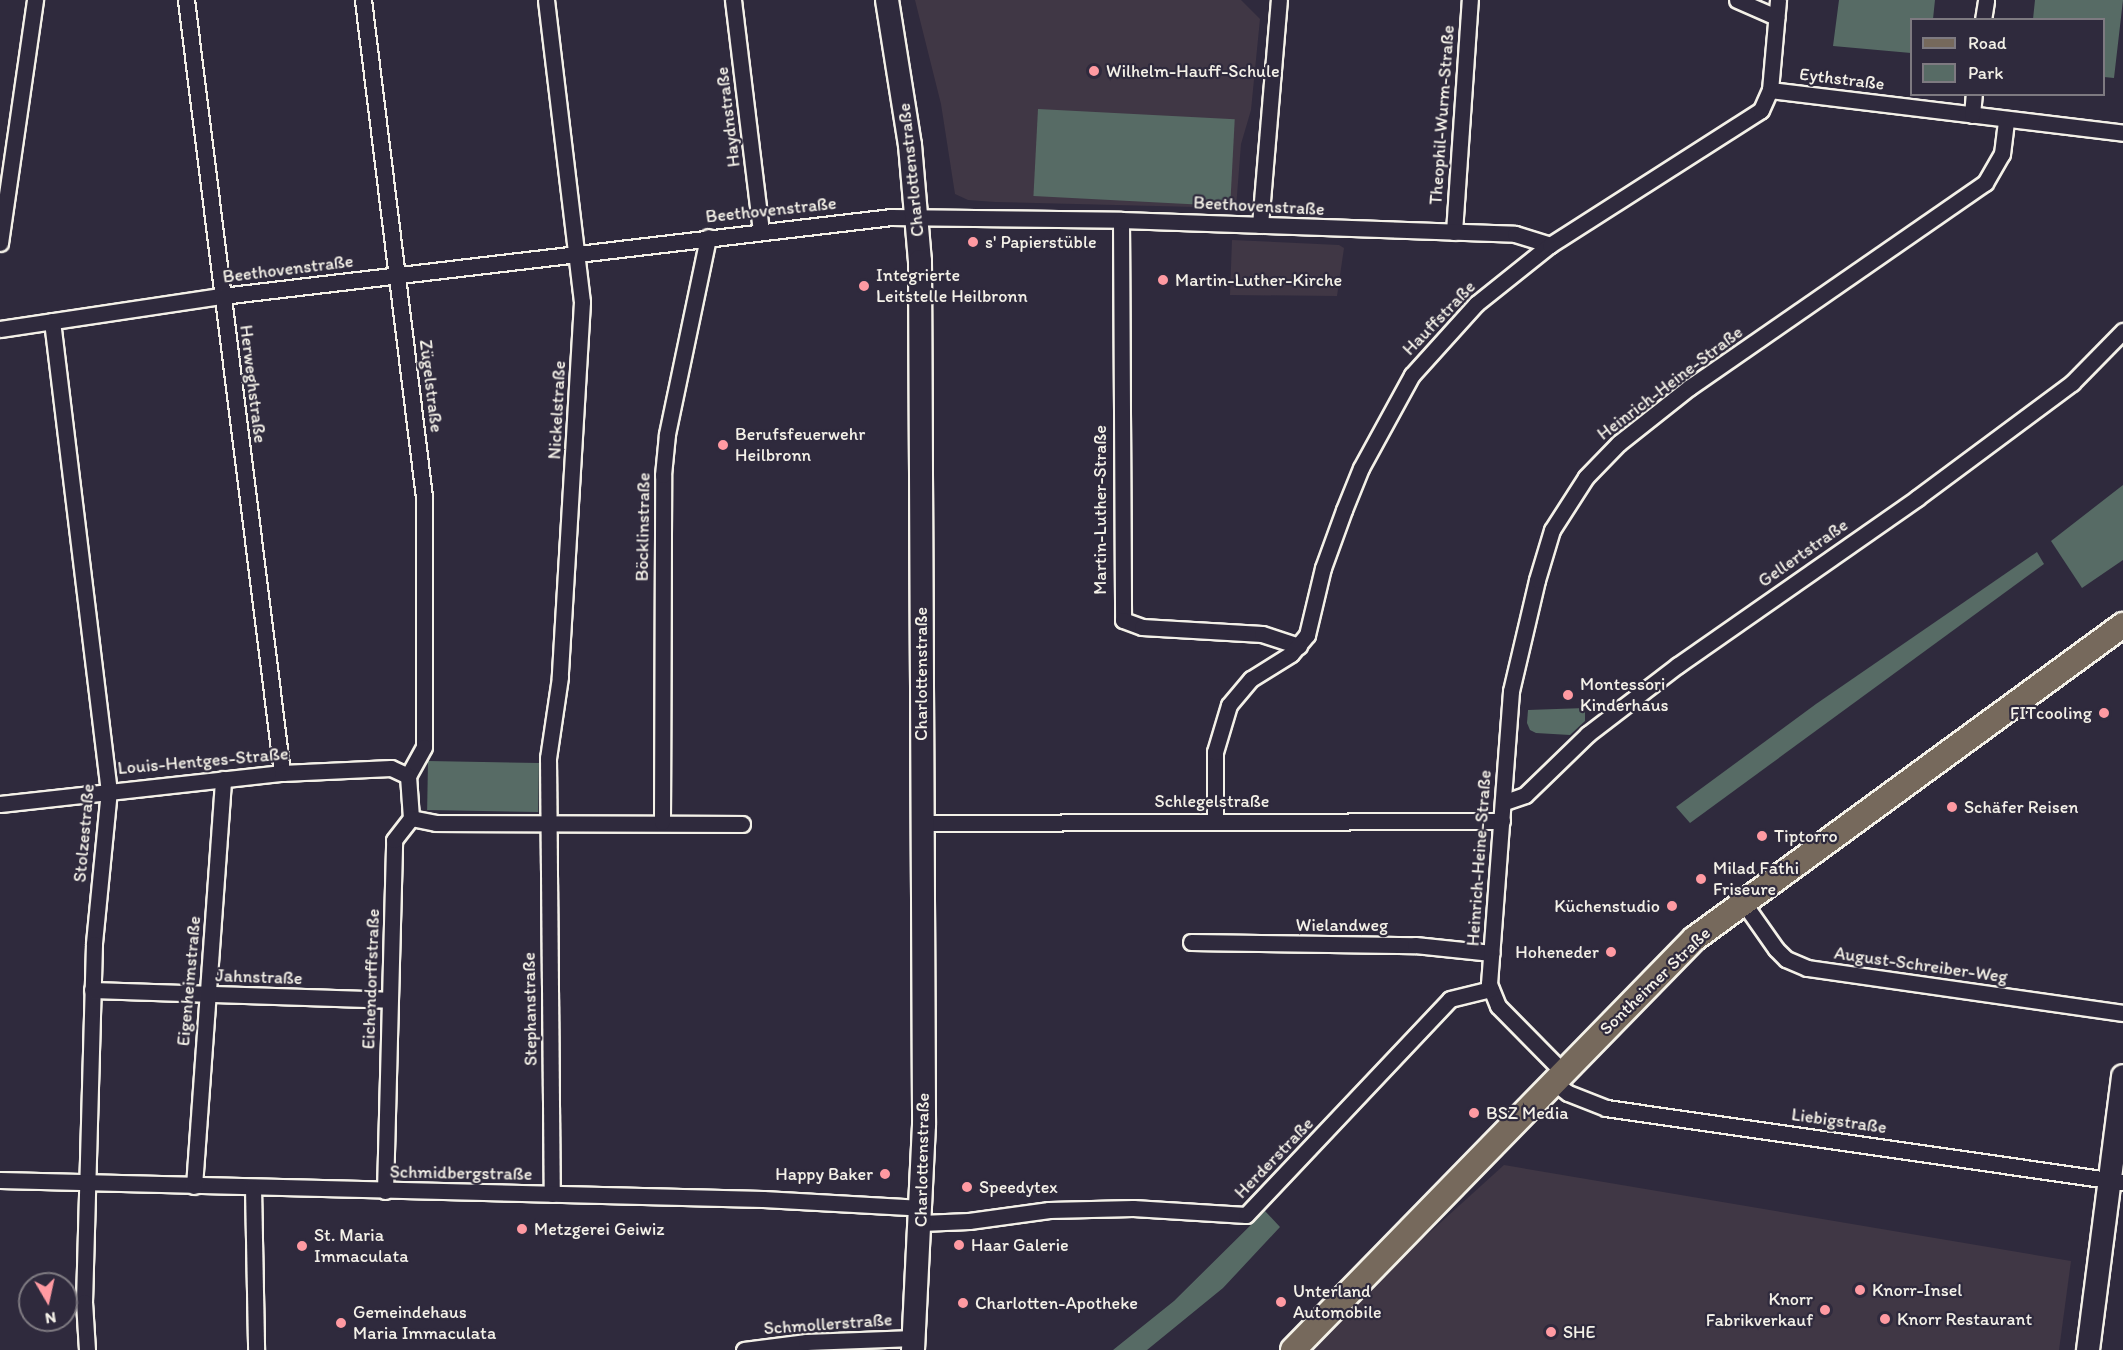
<!DOCTYPE html>
<html>
<head>
<meta charset="utf-8">
<style>
	body { margin:0 }
	#map { position:relative; width:2123px; height:1350px; overflow:hidden; background:#2f2a3d; font-family:Itim,sans-serif }
	div>[style] { position:absolute }
	.built>* { inset:0; background:#403745 }
	.green>* { inset:0; background:#576b65; transform-origin:0 0 }
	.roads { filter:drop-shadow(2px 0 #f4f1e8) drop-shadow(-2px 0 #f4f1e8) drop-shadow(0 2px #f4f1e8) drop-shadow(0 -2px #f4f1e8) }
	.street>* { height:15px; margin:-7.5px; padding:0 7.5px; transform-origin:7.5px; border-radius:7.5px; background:#2f2a3d }
	.secondary>* { height:22px; margin:-11px; padding:0 11px; transform-origin:11px; border-radius:11px; background:#2f2a3d }
	.primary>* { height:24px; margin:-12px; padding:0 12px; transform-origin:12px; border-radius:12px; background:#76695c }
	.dots>* { width:16px; height:16px; translate:-50% -50%; box-sizing:border-box; border:3px solid #2f2a3d; border-radius:50% }
	span { translate:-50% -50%; white-space:nowrap; text-align:center; line-height:1.15; -webkit-text-stroke:4.5px #2f2a3d; paint-order:stroke }
	.poi-label { font-size:18px; color:#f4f1e8 }
	.left { translate:0 -50%; text-align:left }
	.right { translate:-100% -50%; text-align:right }
	.street-label { font-size:18px; color:#f4f1e8 }
	.legend { position:absolute; left:1910px; top:18px; width:195px; height:78px; box-sizing:border-box; background:#2f2a3d; border:2px solid #7e7a81; margin:0; padding:8px 10px; list-style:none; font-size:18px; color:#f4f1e8 }
	.legend li { display:flex; align-items:center; gap:12px; height:30px }
	.legend b { width:30px; border:2px solid #7e7a81 }
	.north { position:absolute; left:18px; top:1272px; width:60px; height:60px; box-sizing:border-box; background:#2f2a3d; border:2px solid #7e7a81; border-radius:50%; rotate:171deg; font-size:16px; font-weight:700; line-height:24px; text-align:center; color:#f4f1e8 }
	.north::after { content:''; display:block; margin:auto; width:21px; height:27px; background:#ff9aa2; clip-path:polygon(50% 0,100% 100%,50% 72%,0 100%) }
</style>
</head>
<body>
<div id="map">
	<div class="built">
		<i style="clip-path:polygon(915px 0,1241px 0,1260px 19px,1251px 110px,1241px 144px,1236px 208px,995px 202px,968px 200px,955px 194px,941px 104px)"></i>
		<i style="clip-path:polygon(1232px 240px,1339px 245px,1344px 248px,1337px 296px,1230px 295px)"></i>
		<i style="clip-path:polygon(1504px 1165px,2071px 1261px,2059px 1350px,1300px 1350px)"></i>
	</div>
	<div class="green">
		<i style="clip-path:polygon(1839px 0,1935px 0,1933px 19px,1912px 20px,1911px 53px,1833px 46px)"></i>
		<i style="clip-path:polygon(2035px 0,2123px 0,2114px 78px,2104px 77px,2104px 20px,2033px 19px)"></i>
		<i style="left:1038px;top:109px;width:197px;height:87px;rotate:3deg"></i>
		<i style="clip-path:polygon(2123px 485px,2123px 560px,2082px 588px,2051px 541px)"></i>
		<i style="clip-path:polygon(2037px 552px,2044px 564px,1690px 823px,1676px 807px,1816px 704px)"></i>
		<i style="clip-path:polygon(1585px 708px,1585px 721px,1570px 735px,1536px 733px,1530px 730px,1527px 723px,1528px 710px)"></i>
		<i style="left:428px;top:761px;width:111px;height:49px;rotate:1deg"></i>
		<i style="clip-path:polygon(1265px 1211px,1280px 1227px,1223px 1288px,1147px 1350px,1113px 1350px,1174px 1301px)"></i>
	</div>
	<div class="roads">
		<div class="street">
			<i style="left:186px;top:0;width:779px;rotate:82.92deg"></i>
			<i style="left:363px;top:0;width:500px;rotate:83deg"></i>
			<i style="left:424px;top:496px;width:251px;rotate:90deg"></i>
			<i style="left:424px;top:747px;width:33px;rotate:119deg"></i>
			<i style="left:546px;top:0;width:304px;rotate:83.2deg"></i>
			<i style="left:582px;top:302px;width:376px;rotate:93.4deg"></i>
			<i style="left:560px;top:677px;width:82px;rotate:98.4deg"></i>
			<i style="left:548px;top:758px;width:436px;rotate:89.5deg"></i>
			<i style="left:733px;top:0;width:232px;rotate:83.1deg"></i>
			<i style="left:1737px;top:0;width:43px;rotate:23.6deg"></i>
			<i style="left:1983px;top:20px;width:20px;rotate:-81deg"></i>
			<i style="left:1770px;top:90px;width:356px;rotate:6.9deg"></i>
			<i style="left:1972px;top:115px;width:21px;rotate:-85deg"></i>
			<i style="left:1121px;top:220px;width:400px;rotate:89.7deg"></i>
			<i style="left:1123px;top:620px;width:20px;rotate:20deg"></i>
			<i style="left:1142px;top:627px;width:120px;rotate:3.3deg"></i>
			<i style="left:1262px;top:634px;width:39px;rotate:18deg"></i>
			<i style="left:1260px;top:225px;width:226px;rotate:-85.2deg"></i>
			<i style="left:1454px;top:232px;width:233px;rotate:-86.1deg"></i>
			<i style="left:0;top:243px;width:246px;rotate:-81.8deg"></i>
			<i style="left:52px;top:321px;width:472px;rotate:83.1deg"></i>
			<i style="left:109px;top:790px;width:155px;rotate:95.6deg"></i>
			<i style="left:94px;top:944px;width:358px;rotate:91.6deg"></i>
			<i style="left:84px;top:1302px;width:48px;rotate:86.4deg"></i>
			<i style="left:0;top:329px;width:224px;rotate:-8.5deg"></i>
			<i style="left:222px;top:296px;width:674px;rotate:-6.73deg"></i>
			<i style="left:891px;top:217px;width:230px;rotate:0.7deg"></i>
			<i style="left:1121px;top:220px;width:394px;rotate:2deg"></i>
			<i style="left:1515px;top:234px;width:37px;rotate:17deg"></i>
			<i style="left:408px;top:776px;width:42px;rotate:85.9deg"></i>
			<i style="left:1505px;top:802px;width:21px;rotate:-19deg"></i>
			<i style="left:1525px;top:795px;width:88px;rotate:-44.1deg"></i>
			<i style="left:1588px;top:734px;width:113px;rotate:-37.5deg"></i>
			<i style="left:1678px;top:665px;width:292px;rotate:-34.9deg"></i>
			<i style="left:1917px;top:498px;width:193px;rotate:-36.6deg"></i>
			<i style="left:2072px;top:383px;width:73px;rotate:-45.6deg"></i>
			<i style="left:0;top:804px;width:284px;rotate:-6.3deg"></i>
			<i style="left:282px;top:773px;width:109px;rotate:-2.6deg"></i>
			<i style="left:391px;top:768px;width:19px;rotate:25deg"></i>
			<i style="left:411px;top:818px;width:25px;rotate:11deg"></i>
			<i style="left:436px;top:823px;width:306px;rotate:0.2deg"></i>
			<i style="left:1215px;top:820px;width:68px;rotate:-90deg"></i>
			<i style="left:1215px;top:752px;width:49px;rotate:-73.4deg"></i>
			<i style="left:1229px;top:705px;width:34px;rotate:-50deg"></i>
			<i style="left:1251px;top:679px;width:47px;rotate:-32deg"></i>
			<i style="left:1291px;top:654px;width:25px;rotate:-50deg"></i>
			<i style="left:1307px;top:635px;width:69px;rotate:-76.6deg"></i>
			<i style="left:1323px;top:568px;width:62px;rotate:-70.1deg"></i>
			<i style="left:1344px;top:510px;width:45px;rotate:-68deg"></i>
			<i style="left:1361px;top:468px;width:106px;rotate:-61.3deg"></i>
			<i style="left:1412px;top:375px;width:96px;rotate:-48deg"></i>
			<i style="left:1476px;top:304px;width:95px;rotate:-38.6deg"></i>
			<i style="left:1550px;top:245px;width:250px;rotate:-32.6deg"></i>
			<i style="left:1761px;top:110px;width:22px;rotate:-66deg"></i>
			<i style="left:1770px;top:90px;width:90px;rotate:-84.9deg"></i>
			<i style="left:662px;top:822px;width:347px;rotate:-89.8deg"></i>
			<i style="left:663px;top:475px;width:41px;rotate:-84.4deg"></i>
			<i style="left:667px;top:434px;width:201px;rotate:-78.2deg"></i>
			<i style="left:921px;top:823px;width:581px;rotate:-0.2deg"></i>
			<i style="left:1743px;top:902px;width:57px;rotate:54.9deg"></i>
			<i style="left:1776px;top:949px;width:14px;rotate:45deg"></i>
			<i style="left:1786px;top:959px;width:23px;rotate:23deg"></i>
			<i style="left:1807px;top:968px;width:319px;rotate:8.1deg"></i>
			<i style="left:1191px;top:942px;width:224px;rotate:0.8deg"></i>
			<i style="left:1415px;top:945px;width:77px;rotate:5.9deg"></i>
			<i style="left:92px;top:990px;width:297px;rotate:1.9deg"></i>
			<i style="left:1564px;top:1073px;width:94px;rotate:-134.6deg"></i>
			<i style="left:1498px;top:1006px;width:24px;rotate:-112deg"></i>
			<i style="left:1489px;top:984px;width:294px;rotate:-85.7deg"></i>
			<i style="left:1511px;top:691px;width:114px;rotate:-76.8deg"></i>
			<i style="left:1537px;top:580px;width:52px;rotate:-73.3deg"></i>
			<i style="left:1552px;top:530px;width:63px;rotate:-57.3deg"></i>
			<i style="left:1586px;top:477px;width:47px;rotate:-45.9deg"></i>
			<i style="left:1619px;top:443px;width:90px;rotate:-38.3deg"></i>
			<i style="left:1690px;top:387px;width:359px;rotate:-34.7deg"></i>
			<i style="left:1985px;top:183px;width:34px;rotate:-60deg"></i>
			<i style="left:2002px;top:154px;width:34px;rotate:-83deg"></i>
			<i style="left:1555px;top:1083px;width:16px;rotate:38deg"></i>
			<i style="left:1568px;top:1093px;width:41px;rotate:21.5deg"></i>
			<i style="left:1606px;top:1108px;width:522px;rotate:8.15deg"></i>
			<i style="left:0;top:1180px;width:763px;rotate:1.43deg"></i>
			<i style="left:763px;top:1199px;width:159px;rotate:3.2deg"></i>
			<i style="left:194px;top:1186px;width:408px;rotate:-85.9deg"></i>
			<i style="left:253px;top:1187px;width:163px;rotate:88.9deg"></i>
			<i style="left:385px;top:1191px;width:351px;rotate:-88.5deg"></i>
			<i style="left:394px;top:840px;width:28px;rotate:-52deg"></i>
			<i style="left:921px;top:1223px;width:48px;rotate:-2.4deg"></i>
			<i style="left:969px;top:1221px;width:81px;rotate:-7.8deg"></i>
			<i style="left:1049px;top:1210px;width:84px;rotate:-1.4deg"></i>
			<i style="left:1133px;top:1208px;width:113px;rotate:3.5deg"></i>
			<i style="left:1246px;top:1215px;width:297px;rotate:-46.6deg"></i>
			<i style="left:1450px;top:999px;width:42px;rotate:-13.7deg"></i>
			<i style="left:744px;top:1350px;width:63px;rotate:-7.4deg"></i>
			<i style="left:806px;top:1342px;width:108px;rotate:-2.1deg"></i>
		</div>
		<div class="secondary">
			<i style="left:887px;top:0;width:147px;rotate:81deg"></i>
			<i style="left:910px;top:145px;width:116px;rotate:85.1deg"></i>
			<i style="left:920px;top:261px;width:864px;rotate:89.73deg"></i>
			<i style="left:924px;top:1125px;width:225px;rotate:92.8deg"></i>
			<i style="left:2088px;top:1350px;width:276px;rotate:-82.7deg"></i>
		</div>
		<div class="primary">
			<i style="left:1293px;top:1350px;width:574px;rotate:-45.71deg"></i>
			<i style="left:1694px;top:939px;width:532px;rotate:-36.2deg"></i>
		</div>
	</div>
	<div class="dots">
		<i style="left:1094px;top:71px;background:#ff9aa2"></i>
		<i style="left:973px;top:242px;background:#ff9aa2"></i>
		<i style="left:1163px;top:280px;background:#ff9aa2"></i>
		<i style="left:864px;top:286px;background:#ff9aa2"></i>
		<i style="left:723px;top:445px;background:#ff9aa2"></i>
		<i style="left:1568px;top:695px;background:#ff9aa2"></i>
		<i style="left:2104px;top:713px;background:#ff9aa2"></i>
		<i style="left:1952px;top:807px;background:#ff9aa2"></i>
		<i style="left:1762px;top:836px;background:#ff9aa2"></i>
		<i style="left:1701px;top:879px;background:#ff9aa2"></i>
		<i style="left:1672px;top:906px;background:#ff9aa2"></i>
		<i style="left:1611px;top:952px;background:#ff9aa2"></i>
		<i style="left:1474px;top:1113px;background:#ff9aa2"></i>
		<i style="left:885px;top:1174px;background:#ff9aa2"></i>
		<i style="left:967px;top:1187px;background:#ff9aa2"></i>
		<i style="left:522px;top:1229px;background:#ff9aa2"></i>
		<i style="left:959px;top:1245px;background:#ff9aa2"></i>
		<i style="left:302px;top:1246px;background:#ff9aa2"></i>
		<i style="left:1860px;top:1290px;background:#ff9aa2"></i>
		<i style="left:1281px;top:1302px;background:#ff9aa2"></i>
		<i style="left:963px;top:1303px;background:#ff9aa2"></i>
		<i style="left:1825px;top:1310px;background:#ff9aa2"></i>
		<i style="left:1885px;top:1319px;background:#ff9aa2"></i>
		<i style="left:341px;top:1323px;background:#ff9aa2"></i>
		<i style="left:1551px;top:1332px;background:#ff9aa2"></i>
	</div>
	<div class="poi-label">
		<span class="left" style="left:1106px;top:71px">Wilhelm-Hauff-Schule</span>
		<span class="left" style="left:985px;top:242px">s' Papierstüble</span>
		<span class="left" style="left:876px;top:286px">Integrierte<br>Leitstelle Heilbronn</span>
		<span class="left" style="left:1175px;top:280px">Martin-Luther-Kirche</span>
		<span class="left" style="left:735px;top:445px">Berufsfeuerwehr<br>Heilbronn</span>
		<span class="left" style="left:1580px;top:695px">Montessori<br>Kinderhaus</span>
		<span class="right" style="left:2092px;top:713px">FITcooling</span>
		<span class="left" style="left:1964px;top:807px">Schäfer Reisen</span>
		<span class="left" style="left:1774px;top:836px">Tiptorro</span>
		<span class="left" style="left:1713px;top:879px">Milad Fathi<br>Friseure</span>
		<span class="right" style="left:1660px;top:906px">Küchenstudio</span>
		<span class="right" style="left:1599px;top:952px">Hoheneder</span>
		<span class="left" style="left:1486px;top:1113px">BSZ Media</span>
		<span class="right" style="left:873px;top:1174px">Happy Baker</span>
		<span class="left" style="left:979px;top:1187px">Speedytex</span>
		<span class="left" style="left:534px;top:1229px">Metzgerei Geiwiz</span>
		<span class="left" style="left:314px;top:1246px">St. Maria<br>Immaculata</span>
		<span class="left" style="left:971px;top:1245px">Haar Galerie</span>
		<span class="left" style="left:1872px;top:1290px">Knorr-Insel</span>
		<span class="left" style="left:1293px;top:1302px">Unterland<br>Automobile</span>
		<span class="right" style="left:1813px;top:1310px">Knorr<br>Fabrikverkauf</span>
		<span class="left" style="left:975px;top:1303px">Charlotten-Apotheke</span>
		<span class="left" style="left:353px;top:1323px">Gemeindehaus<br>Maria Immaculata</span>
		<span class="left" style="left:1897px;top:1319px">Knorr Restaurant</span>
		<span class="left" style="left:1563px;top:1332px">SHE</span>
	</div>
	<div class="street-label">
		<span style="left:1842px;top:79px;rotate:7deg">Eythstraße</span>
		<span style="left:1442px;top:115px;rotate:-86deg">Theophil-Wurm-Straße</span>
		<span style="left:728px;top:117px;rotate:-97deg">Haydnstraße</span>
		<span style="left:911px;top:170px;rotate:-96deg">Charlottenstraße</span>
		<span style="left:1259px;top:206px;rotate:3deg">Beethovenstraße</span>
		<span style="left:771px;top:210px;rotate:-6deg">Beethovenstraße</span>
		<span style="left:288px;top:269px;rotate:-7deg">Beethovenstraße</span>
		<span style="left:1439px;top:318px;rotate:-46deg">Hauffstraße</span>
		<span style="left:1670px;top:383px;rotate:-37deg">Heinrich-Heine-Straße</span>
		<span style="left:253px;top:384px;rotate:83deg">Herweghstraße</span>
		<span style="left:431px;top:386px;rotate:83deg">Zügelstraße</span>
		<span style="left:557px;top:410px;rotate:-87deg">Nickelstraße</span>
		<span style="left:1100px;top:510px;rotate:-90deg">Martin-Luther-Straße</span>
		<span style="left:643px;top:527px;rotate:-89deg">Böcklinstraße</span>
		<span style="left:1803px;top:553px;rotate:-35deg">Gellertstraße</span>
		<span style="left:921px;top:674px;rotate:-90deg">Charlottenstraße</span>
		<span style="left:203px;top:761px;rotate:-5deg">Louis-Hentges-Straße</span>
		<span style="left:1212px;top:801px">Schlegelstraße</span>
		<span style="left:84px;top:833px;rotate:-85deg">Stolzestraße</span>
		<span style="left:1479px;top:858px;rotate:-86deg">Heinrich-Heine-Straße</span>
		<span style="left:1342px;top:925px">Wielandweg</span>
		<span style="left:1921px;top:965px;rotate:8deg">August-Schreiber-Weg</span>
		<span style="left:259px;top:977px;rotate:2deg">Jahnstraße</span>
		<span style="left:371px;top:979px;rotate:-88deg">Eichendorffstraße</span>
		<span style="left:189px;top:981px;rotate:-85deg">Eigenheimstraße</span>
		<span style="left:1655px;top:981px;rotate:-44deg">Sontheimer Straße</span>
		<span style="left:530px;top:1009px;rotate:-91deg">Stephanstraße</span>
		<span style="left:1839px;top:1121px;rotate:8deg">Liebigstraße</span>
		<span style="left:1274px;top:1158px;rotate:-46deg">Herderstraße</span>
		<span style="left:922px;top:1160px;rotate:-89deg">Charlottenstraße</span>
		<span style="left:461px;top:1173px;rotate:1deg">Schmidbergstraße</span>
		<span style="left:828px;top:1324px;rotate:-4deg">Schmollerstraße</span>
	</div>
	<ul class="legend">
	<li><b style="height:8px;background:#76695c"></b>Road</li>
	<li><b style="height:16px;background:#576b65"></b>Park</li>
	</ul>
	<div class="north">N</div>
</div>
</body>
</html>
